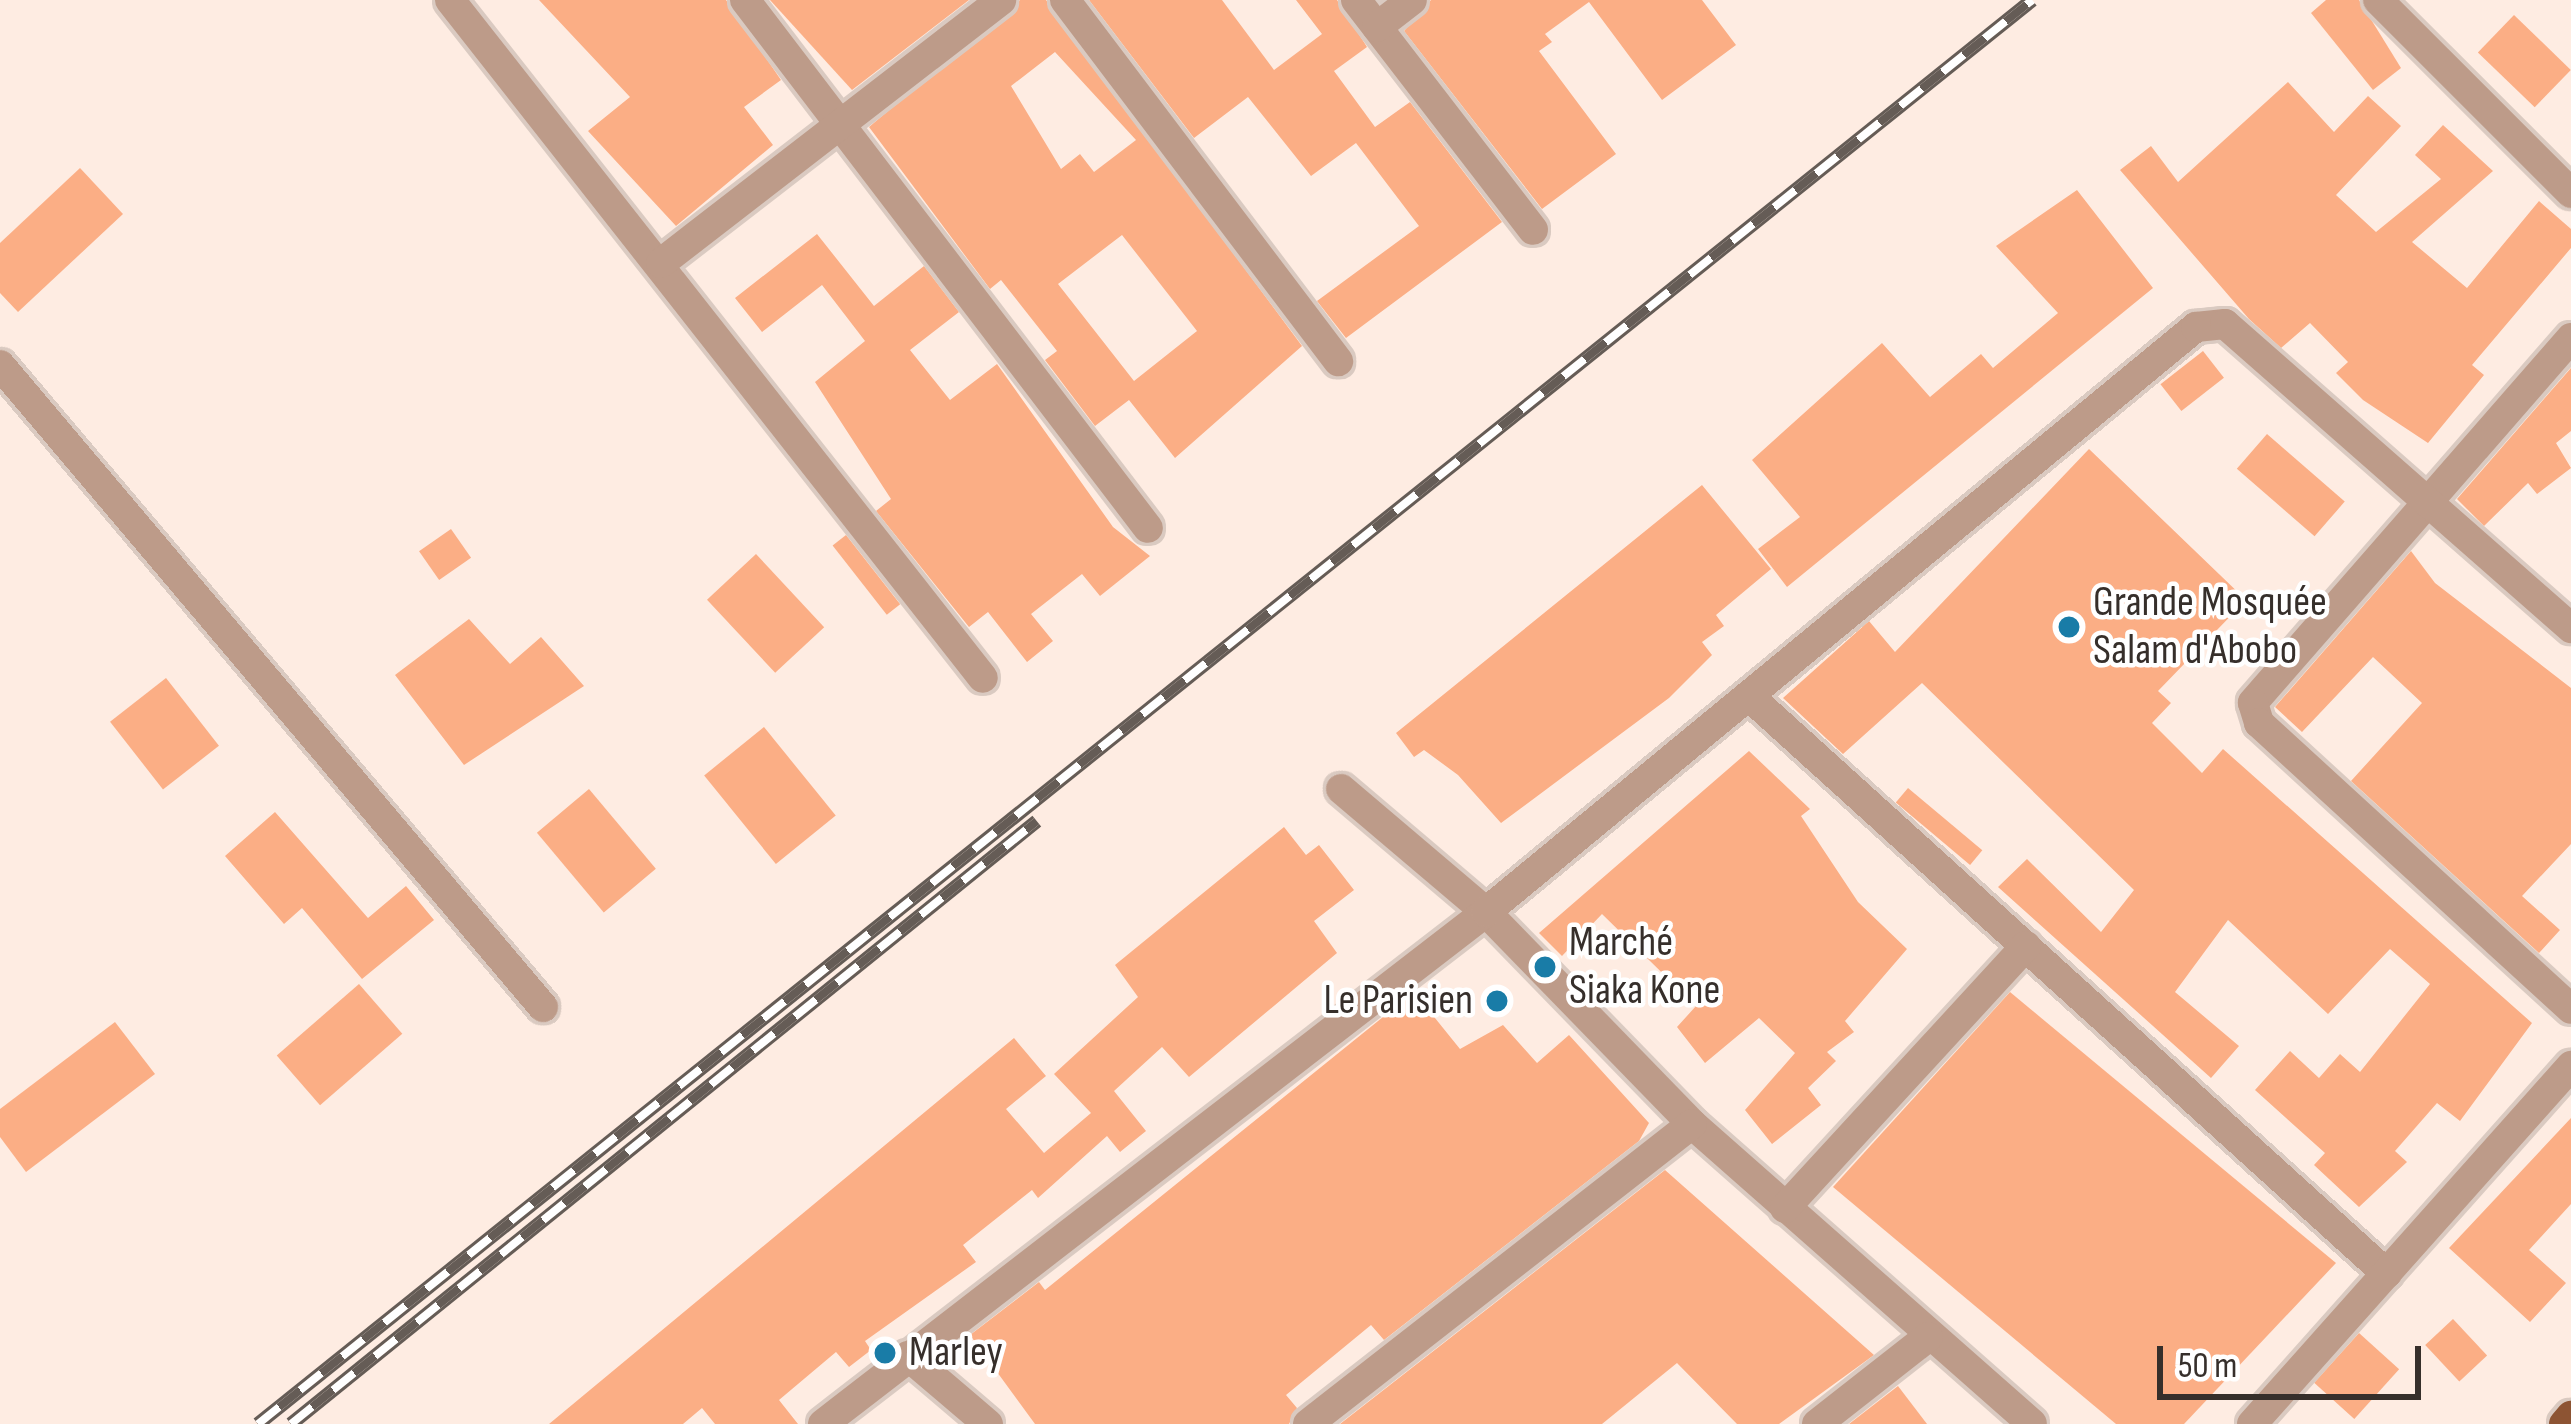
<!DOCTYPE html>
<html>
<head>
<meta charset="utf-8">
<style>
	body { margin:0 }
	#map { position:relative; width:2571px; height:1424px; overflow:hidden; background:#feece2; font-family:"Sofia Sans Condensed",sans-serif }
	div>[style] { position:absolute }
	.building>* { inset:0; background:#fbae85; transform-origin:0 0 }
	.roads { filter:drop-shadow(3px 0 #dacac1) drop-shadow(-3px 0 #dacac1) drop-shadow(0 3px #dacac1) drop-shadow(0 -3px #dacac1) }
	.minor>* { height:30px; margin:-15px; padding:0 15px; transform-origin:15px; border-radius:15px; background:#bd9b89 }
	.major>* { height:30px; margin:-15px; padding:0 15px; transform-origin:15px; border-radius:15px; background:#8d5433 }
	.rail>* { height:14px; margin-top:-7px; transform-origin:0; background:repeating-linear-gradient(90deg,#fff 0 27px,#655c56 0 54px); box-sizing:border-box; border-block:3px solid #655c56 }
	.dots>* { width:33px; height:33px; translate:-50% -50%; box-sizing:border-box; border:6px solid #fff; border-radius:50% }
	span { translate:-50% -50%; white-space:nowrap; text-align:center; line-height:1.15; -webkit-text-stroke:9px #fff; paint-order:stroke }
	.poi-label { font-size:42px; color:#362f2b }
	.left { translate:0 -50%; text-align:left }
	.right { translate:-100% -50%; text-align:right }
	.scale { position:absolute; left:2157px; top:1346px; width:264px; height:54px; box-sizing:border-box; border:6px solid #362f2b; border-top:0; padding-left:15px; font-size:36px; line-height:42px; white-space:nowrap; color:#362f2b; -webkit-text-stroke:9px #fff; paint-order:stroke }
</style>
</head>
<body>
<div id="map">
	<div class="building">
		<i style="clip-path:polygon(539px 0,726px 0,781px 80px,744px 107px,773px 145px,676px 226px,588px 131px,630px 97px)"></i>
		<i style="clip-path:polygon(770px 0,969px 0,852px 90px)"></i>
		<i style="clip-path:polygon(evenodd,1020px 0,1046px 0,1302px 346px,1175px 458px,1129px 400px,1095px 426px,1045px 360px,1057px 351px,1001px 280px,990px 289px,869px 127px,1020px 0,1055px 52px,1136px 140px,1094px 172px,1080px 154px,1061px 169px,1011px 86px,1055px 52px,1020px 0,1122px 235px,1197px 331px,1134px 381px,1058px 284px,1122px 235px)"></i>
		<i style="clip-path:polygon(1089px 0,1222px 0,1274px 70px,1322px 34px,1296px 0,1337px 0,1367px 47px,1334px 71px,1375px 127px,1410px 102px,1502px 222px,1346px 338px,1317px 301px,1419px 226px,1356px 143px,1311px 176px,1248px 97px,1194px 138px)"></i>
		<i style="clip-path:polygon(1431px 0,1702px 0,1736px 45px,1662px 100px,1589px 2px,1545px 34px,1552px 42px,1539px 51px,1616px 154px,1542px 209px,1404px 31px)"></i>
		<i style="clip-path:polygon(2326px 0,2359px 0,2401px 68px,2373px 90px,2311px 13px)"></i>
		<i style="left:2514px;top:15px;width:79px;height:52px;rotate:44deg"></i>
		<i style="clip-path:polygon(2288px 82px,2334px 132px,2368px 96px,2401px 126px,2336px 195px,2376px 232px,2441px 179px,2415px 155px,2443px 125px,2493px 171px,2412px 242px,2467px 288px,2539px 201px,2571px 229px,2571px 248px,2472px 365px,2484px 375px,2428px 443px,2363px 400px,2336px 373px,2348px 362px,2310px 323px,2281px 348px,2249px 319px,2120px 170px,2151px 146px,2178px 182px)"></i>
		<i style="clip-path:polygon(80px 168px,123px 214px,18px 312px,0 293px,0 243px)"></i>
		<i style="clip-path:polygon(2077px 190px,2153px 288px,1787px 587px,1758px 549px,1800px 517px,1752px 460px,1882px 343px,1930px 397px,1981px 354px,1993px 368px,2058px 313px,1996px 246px)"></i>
		<i style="clip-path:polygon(817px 234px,874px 306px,924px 266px,959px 312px,910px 350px,950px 400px,997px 364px,1113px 527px,1150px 556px,1100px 596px,1082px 574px,1031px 614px,1053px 641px,1027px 662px,988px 612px,969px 627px,876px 511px,891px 499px,815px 382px,865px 341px,822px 285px,762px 332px,735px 298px)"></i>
		<i style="left:2203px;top:351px;width:34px;height:54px;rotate:52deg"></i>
		<i style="clip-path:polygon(2571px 368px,2571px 431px,2556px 443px,2571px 468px,2537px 494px,2528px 483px,2484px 526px,2457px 499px)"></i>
		<i style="left:2267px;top:434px;width:103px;height:46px;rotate:41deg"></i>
		<i style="clip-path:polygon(2089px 449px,2246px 600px,2158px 691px,2171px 703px,2152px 723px,2202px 773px,2223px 749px,2532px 1023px,2460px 1121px,2437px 1103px,2395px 1151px,2407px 1162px,2359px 1207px,2314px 1165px,2325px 1153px,2255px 1090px,2290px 1051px,2319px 1078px,2340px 1054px,2360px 1072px,2430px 984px,2390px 949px,2328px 1014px,2228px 920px,2175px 992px,2239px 1046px,2211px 1078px,1998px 887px,2027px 859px,2101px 932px,2134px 890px,1922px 683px,1843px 754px,1783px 698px,1869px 621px,1895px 652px)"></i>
		<i style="clip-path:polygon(1702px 485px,1771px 569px,1716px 615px,1724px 626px,1702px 642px,1712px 655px,1669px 698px,1501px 823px,1458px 775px,1424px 750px,1414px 757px,1396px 733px)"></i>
		<i style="left:451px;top:529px;width:35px;height:39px;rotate:55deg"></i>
		<i style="left:846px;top:535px;width:88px;height:17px;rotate:52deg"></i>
		<i style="clip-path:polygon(2411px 551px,2435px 583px,2571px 688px,2571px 844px,2522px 896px,2560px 930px,2539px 953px,2351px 781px,2422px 703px,2373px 657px,2302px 732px,2275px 707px)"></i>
		<i style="left:756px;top:554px;width:100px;height:67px;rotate:47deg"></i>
		<i style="clip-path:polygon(469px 619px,510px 664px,541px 637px,584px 686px,464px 765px,395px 675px)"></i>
		<i style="left:166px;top:678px;width:86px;height:71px;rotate:52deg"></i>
		<i style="left:764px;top:727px;width:114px;height:77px;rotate:51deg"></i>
		<i style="clip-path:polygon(1749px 751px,1810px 809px,1801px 816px,1858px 902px,1907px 949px,1845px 1021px,1854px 1032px,1827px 1052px,1836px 1061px,1808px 1088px,1821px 1105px,1772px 1144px,1745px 1110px,1795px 1053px,1759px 1018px,1705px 1063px,1677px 1027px,1696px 1006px,1602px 914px,1562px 956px,1539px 933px)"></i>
		<i style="left:1908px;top:788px;width:97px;height:19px;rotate:40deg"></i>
		<i style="left:589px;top:789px;width:104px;height:68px;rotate:50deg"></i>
		<i style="clip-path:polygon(275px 812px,368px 918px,406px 886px,434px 920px,362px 979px,302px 908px,284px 924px,225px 856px)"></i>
		<i style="clip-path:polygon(1284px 827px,1306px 855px,1319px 845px,1354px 890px,1314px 921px,1337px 953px,1189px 1077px,1162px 1047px,1114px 1091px,1146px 1131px,1120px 1152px,1107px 1136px,1038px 1198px,1032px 1190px,963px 1245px,976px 1262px,865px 1341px,871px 1350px,849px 1367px,836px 1352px,779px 1400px,798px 1424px,715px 1424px,702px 1408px,683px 1424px,549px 1424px,1014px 1038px,1046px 1076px,1006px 1109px,1044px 1153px,1091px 1113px,1054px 1074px,1138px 997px,1115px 965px)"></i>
		<i style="left:359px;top:984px;width:66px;height:109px;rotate:49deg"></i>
		<i style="clip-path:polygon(1414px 992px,1460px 1049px,1503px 1025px,1537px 1063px,1569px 1035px,1649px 1123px,1639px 1141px,1384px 1340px,1371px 1325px,1286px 1395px,1297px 1408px,1289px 1424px,1035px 1424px,970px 1335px,1039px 1282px,1045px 1290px)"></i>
		<i style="clip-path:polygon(2010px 992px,2336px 1263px,2184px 1424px,2116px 1424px,1833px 1187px)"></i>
		<i style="clip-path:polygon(115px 1022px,155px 1074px,26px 1172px,0 1137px,0 1109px)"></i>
		<i style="clip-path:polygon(2571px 1118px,2571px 1204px,2529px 1250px,2566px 1283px,2530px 1322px,2449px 1248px)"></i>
		<i style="clip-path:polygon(1665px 1170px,1874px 1355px,1779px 1424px,1737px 1424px,1677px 1363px,1602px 1424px,1340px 1424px)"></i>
		<i style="left:2453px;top:1319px;width:50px;height:38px;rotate:47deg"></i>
		<i style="left:2359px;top:1333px;width:54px;height:67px;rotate:42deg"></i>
		<i style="clip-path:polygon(1898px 1386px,1927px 1424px,1849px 1424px)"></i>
	</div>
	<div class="roads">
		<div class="minor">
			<i style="left:450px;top:0;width:862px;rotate:51.83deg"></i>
			<i style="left:745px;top:0;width:664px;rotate:52.65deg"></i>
			<i style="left:1065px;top:0;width:453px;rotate:52.9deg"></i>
			<i style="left:1356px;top:0;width:290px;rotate:52.4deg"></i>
			<i style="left:2378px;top:0;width:273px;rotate:45deg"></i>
			<i style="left:1377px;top:27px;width:44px;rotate:-37.6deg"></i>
			<i style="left:661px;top:263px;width:430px;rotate:-37.7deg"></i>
			<i style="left:2571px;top:338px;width:484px;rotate:131.1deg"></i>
			<i style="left:2253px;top:703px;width:21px;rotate:73deg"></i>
			<i style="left:2259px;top:723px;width:423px;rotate:42.5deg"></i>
			<i style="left:0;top:365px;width:841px;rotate:49.78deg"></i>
			<i style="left:1750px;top:697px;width:859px;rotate:42.17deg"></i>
			<i style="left:1341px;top:789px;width:190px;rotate:40.3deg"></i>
			<i style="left:1486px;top:912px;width:296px;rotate:45.8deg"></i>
			<i style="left:1692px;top:1124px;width:453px;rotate:41.4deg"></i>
			<i style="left:1785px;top:1208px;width:356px;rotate:-47.4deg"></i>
			<i style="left:908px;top:1356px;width:105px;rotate:40.4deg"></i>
			<i style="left:823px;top:1424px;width:838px;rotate:-37.68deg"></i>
			<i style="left:1486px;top:912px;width:920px;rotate:-39.49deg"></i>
			<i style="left:2196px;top:327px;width:29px;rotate:-6deg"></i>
			<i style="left:2225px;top:324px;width:461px;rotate:41.3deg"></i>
			<i style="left:1308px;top:1424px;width:487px;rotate:-38deg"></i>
			<i style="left:1817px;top:1424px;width:141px;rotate:-38.1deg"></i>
			<i style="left:2252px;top:1424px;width:480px;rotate:-48.3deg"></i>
		</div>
		<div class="major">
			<i style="left:2564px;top:1424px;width:11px;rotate:-49deg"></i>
		</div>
	</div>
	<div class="rail">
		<i style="left:258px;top:1424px;width:2275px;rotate:-38.75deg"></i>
		<i style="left:291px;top:1424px;width:959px;rotate:-38.95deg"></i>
	</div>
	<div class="dots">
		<i style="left:2069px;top:627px;background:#197ca7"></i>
		<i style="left:1545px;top:967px;background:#197ca7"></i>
		<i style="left:1497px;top:1001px;background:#197ca7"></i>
		<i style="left:885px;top:1353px;background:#197ca7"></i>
	</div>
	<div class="poi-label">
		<span class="left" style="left:2093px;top:627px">Grande Mosquée<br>Salam d'Abobo</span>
		<span class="left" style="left:1569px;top:967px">Marché<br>Siaka Kone</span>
		<span class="right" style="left:1473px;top:1001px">Le Parisien</span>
		<span class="left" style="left:909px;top:1353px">Marley</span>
	</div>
	<div class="scale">50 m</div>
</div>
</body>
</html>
